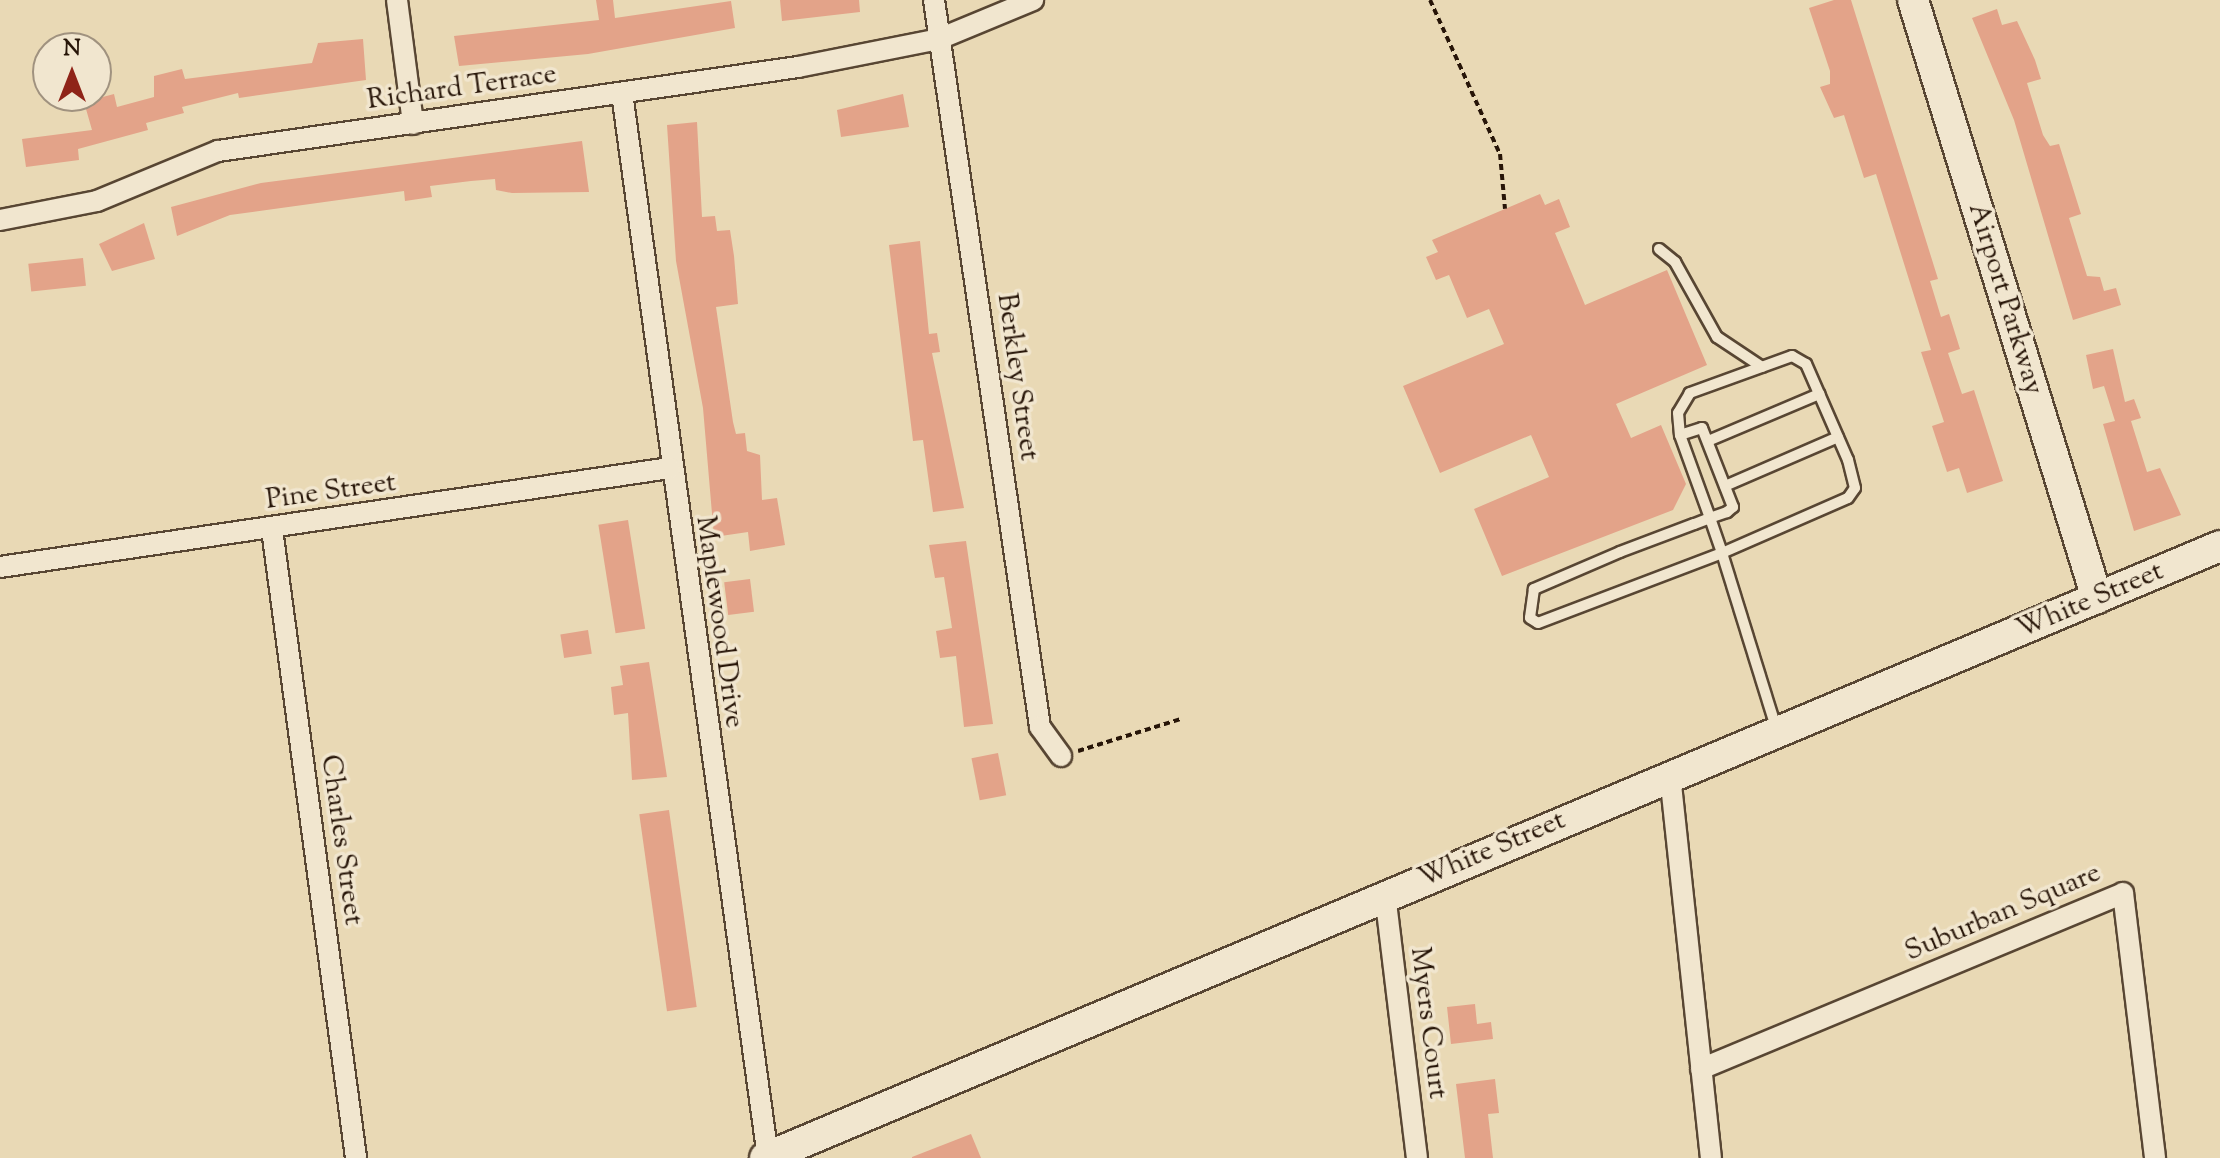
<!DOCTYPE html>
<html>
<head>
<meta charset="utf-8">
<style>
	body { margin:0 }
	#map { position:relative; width:2220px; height:1158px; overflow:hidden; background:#e9d9b5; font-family:"Sorts Mill Goudy",serif }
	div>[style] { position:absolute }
	.building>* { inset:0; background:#e3a389; transform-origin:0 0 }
	.path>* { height:4px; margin-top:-2px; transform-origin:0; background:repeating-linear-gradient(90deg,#271508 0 6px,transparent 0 10px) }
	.roads { filter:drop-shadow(2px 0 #584633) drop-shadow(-2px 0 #584633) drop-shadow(0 2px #584633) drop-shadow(0 -2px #584633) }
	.lane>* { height:10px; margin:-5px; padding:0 5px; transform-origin:5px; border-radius:5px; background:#f1e6cf }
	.street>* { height:20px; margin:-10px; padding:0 10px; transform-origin:10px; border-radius:10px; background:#f1e6cf }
	.secondary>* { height:30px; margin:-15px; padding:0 15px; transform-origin:15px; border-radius:15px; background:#f1e6cf }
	span { translate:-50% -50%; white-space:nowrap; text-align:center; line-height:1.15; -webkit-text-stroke:7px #f1e6cf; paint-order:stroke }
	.street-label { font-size:28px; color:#271508 }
	.north { position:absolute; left:32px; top:32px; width:80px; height:80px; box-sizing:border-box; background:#f1e6cf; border:2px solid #a0927f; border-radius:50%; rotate:0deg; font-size:22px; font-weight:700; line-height:32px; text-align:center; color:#271508 }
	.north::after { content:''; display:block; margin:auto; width:28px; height:36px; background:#8f2418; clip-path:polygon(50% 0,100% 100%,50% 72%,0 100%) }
</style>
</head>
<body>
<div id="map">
	<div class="building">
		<i style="clip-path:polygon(596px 0,613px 0,615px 18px,731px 1px,735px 28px,588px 54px,459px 66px,454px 36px,599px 20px)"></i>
		<i style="clip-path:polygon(780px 0,859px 0,860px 12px,782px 21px)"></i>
		<i style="clip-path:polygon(1834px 0,1851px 0,1938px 279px,1930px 281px,1941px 317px,1949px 314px,1960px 349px,1948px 353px,1962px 394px,1974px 390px,2003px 481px,1967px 493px,1959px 468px,1947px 472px,1932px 426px,1944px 422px,1921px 352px,1931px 350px,1876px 174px,1864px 178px,1844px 115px,1834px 118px,1820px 87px,1830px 84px,1830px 71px,1809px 8px)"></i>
		<i style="clip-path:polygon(1997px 9px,2002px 25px,2017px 21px,2035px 60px,2041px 79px,2027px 83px,2043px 135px,2050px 146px,2059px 144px,2081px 214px,2069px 218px,2087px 276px,2100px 277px,2104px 291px,2116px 288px,2121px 305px,2073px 320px,2014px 120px,1972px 18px)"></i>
		<i style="clip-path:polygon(363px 39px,366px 80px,239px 98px,238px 93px,182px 107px,184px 113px,146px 123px,148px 130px,78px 149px,79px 160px,26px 167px,22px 139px,92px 130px,84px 102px,114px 94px,117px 107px,154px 97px,154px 76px,182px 69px,185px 79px,312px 63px,318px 43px)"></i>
		<i style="clip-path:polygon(903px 94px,909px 127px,841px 137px,837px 110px)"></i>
		<i style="clip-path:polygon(697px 122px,702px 217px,715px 216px,717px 231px,730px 230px,734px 256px,738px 304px,716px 307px,733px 422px,736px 434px,745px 433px,747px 451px,760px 455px,762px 500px,777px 498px,785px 545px,750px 551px,748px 532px,714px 537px,703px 408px,676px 261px,667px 125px)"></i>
		<i style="clip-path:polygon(582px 141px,589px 192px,512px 193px,496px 190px,495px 179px,471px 181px,430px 186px,432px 197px,405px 201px,404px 191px,230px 215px,177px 236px,171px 207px,261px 183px)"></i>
		<i style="clip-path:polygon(1540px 194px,1545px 205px,1559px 199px,1570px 227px,1555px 233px,1585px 305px,1667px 270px,1707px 365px,1616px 404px,1631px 438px,1661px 425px,1686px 484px,1673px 510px,1502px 576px,1474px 509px,1549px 477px,1531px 435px,1440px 473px,1403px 386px,1504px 344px,1489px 309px,1467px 318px,1449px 275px,1436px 280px,1426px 257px,1438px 252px,1432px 240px)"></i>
		<i style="clip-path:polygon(144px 223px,155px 259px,112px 271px,99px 244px)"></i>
		<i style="clip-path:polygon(920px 241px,929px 334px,937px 333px,940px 352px,932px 353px,964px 508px,933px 512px,923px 440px,913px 441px,889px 245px)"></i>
		<i style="left:83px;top:258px;width:28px;height:55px;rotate:84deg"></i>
		<i style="clip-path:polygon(2113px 349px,2125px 402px,2134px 399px,2141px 418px,2131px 421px,2147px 472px,2160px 468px,2181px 515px,2134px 531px,2103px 424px,2115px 421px,2104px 386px,2093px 389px,2086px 355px)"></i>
		<i style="left:628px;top:520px;width:110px;height:30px;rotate:81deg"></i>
		<i style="clip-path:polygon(966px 541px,993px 724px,964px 727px,956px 656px,940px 658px,936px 631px,952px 628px,944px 577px,935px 578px,929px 545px)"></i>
		<i style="left:750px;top:579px;width:33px;height:26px;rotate:83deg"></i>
		<i style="left:588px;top:630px;width:24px;height:28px;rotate:81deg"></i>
		<i style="clip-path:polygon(649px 662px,667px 777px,632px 780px,628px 713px,614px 715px,611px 687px,623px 685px,620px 666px)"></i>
		<i style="left:998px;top:753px;width:43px;height:27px;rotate:79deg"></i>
		<i style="left:669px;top:810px;width:199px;height:30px;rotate:82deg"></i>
		<i style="clip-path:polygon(1475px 1004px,1477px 1024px,1491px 1022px,1493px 1039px,1451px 1044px,1447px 1007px)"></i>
		<i style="clip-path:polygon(1495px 1079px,1499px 1113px,1488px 1114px,1493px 1158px,1465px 1158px,1456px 1084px)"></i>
		<i style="clip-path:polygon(971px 1134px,981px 1158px,912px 1158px,912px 1157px)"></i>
	</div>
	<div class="path">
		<i style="left:1430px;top:0;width:169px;rotate:65.6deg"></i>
		<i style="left:1500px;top:154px;width:55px;rotate:84.8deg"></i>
		<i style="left:1078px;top:751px;width:108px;rotate:-17.3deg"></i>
	</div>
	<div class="roads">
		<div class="lane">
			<i style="left:1659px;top:249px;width:21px;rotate:39deg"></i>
			<i style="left:1675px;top:262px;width:86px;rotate:60.8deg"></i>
			<i style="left:1717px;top:337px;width:54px;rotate:33.7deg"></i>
			<i style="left:1680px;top:435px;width:23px;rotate:-18deg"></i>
			<i style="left:1702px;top:428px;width:85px;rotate:68.6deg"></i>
			<i style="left:1733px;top:507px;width:8px;rotate:140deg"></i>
			<i style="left:1727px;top:512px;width:18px;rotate:161deg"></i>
			<i style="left:1710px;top:518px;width:17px;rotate:159deg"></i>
			<i style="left:1694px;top:524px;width:79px;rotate:159.3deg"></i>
			<i style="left:1620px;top:552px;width:94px;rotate:156.7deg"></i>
			<i style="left:1534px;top:589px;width:29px;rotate:98deg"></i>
			<i style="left:1530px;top:618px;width:9px;rotate:32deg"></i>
			<i style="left:1538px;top:623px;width:197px;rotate:-20.8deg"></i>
			<i style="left:1722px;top:553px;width:137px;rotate:-23.6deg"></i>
			<i style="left:1848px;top:498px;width:12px;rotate:-55deg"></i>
			<i style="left:1855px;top:488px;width:29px;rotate:-104deg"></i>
			<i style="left:1848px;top:460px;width:105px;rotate:-113.6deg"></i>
			<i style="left:1806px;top:364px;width:16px;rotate:-150deg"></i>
			<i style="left:1792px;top:356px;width:109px;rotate:160.1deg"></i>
			<i style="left:1690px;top:393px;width:23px;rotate:121deg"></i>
			<i style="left:1678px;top:413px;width:22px;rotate:85deg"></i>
			<i style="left:1680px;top:435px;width:88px;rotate:70.1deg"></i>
			<i style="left:1710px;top:518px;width:37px;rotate:71deg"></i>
			<i style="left:1722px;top:553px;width:182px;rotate:72.8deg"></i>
			<i style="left:1708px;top:441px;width:121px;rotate:-22.9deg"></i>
			<i style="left:1725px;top:486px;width:123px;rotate:-23.4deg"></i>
		</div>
		<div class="street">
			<i style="left:397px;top:0;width:125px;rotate:82.6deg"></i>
			<i style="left:934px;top:0;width:735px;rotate:81.7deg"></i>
			<i style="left:1040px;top:727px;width:36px;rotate:54deg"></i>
			<i style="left:622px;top:93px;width:1075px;rotate:82.19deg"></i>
			<i style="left:0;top:220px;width:99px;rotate:-11.1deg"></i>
			<i style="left:97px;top:201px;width:131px;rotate:-22.5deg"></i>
			<i style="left:218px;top:151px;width:586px;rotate:-8.24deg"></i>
			<i style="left:798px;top:67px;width:144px;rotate:-11.2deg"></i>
			<i style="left:939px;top:39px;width:102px;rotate:-22.5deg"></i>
			<i style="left:272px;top:529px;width:635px;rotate:82.39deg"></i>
			<i style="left:0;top:567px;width:677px;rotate:-8.41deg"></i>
			<i style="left:1670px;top:775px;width:385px;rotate:83.9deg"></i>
			<i style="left:1385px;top:894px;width:266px;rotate:83.1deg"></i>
			<i style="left:1701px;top:1069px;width:457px;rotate:-22.6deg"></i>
			<i style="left:2123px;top:893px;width:267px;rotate:83.1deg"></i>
		</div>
		<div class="secondary">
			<i style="left:1913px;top:0;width:626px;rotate:72.9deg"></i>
			<i style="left:765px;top:1158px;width:1578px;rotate:-22.81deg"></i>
		</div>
	</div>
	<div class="street-label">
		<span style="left:462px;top:88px;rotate:-8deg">Richard Terrace</span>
		<span style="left:2005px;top:299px;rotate:73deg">Airport Parkway</span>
		<span style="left:1017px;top:377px;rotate:82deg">Berkley Street</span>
		<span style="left:331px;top:492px;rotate:-8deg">Pine Street</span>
		<span style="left:2090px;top:601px;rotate:-23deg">White Street</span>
		<span style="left:719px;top:622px;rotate:82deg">Maplewood Drive</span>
		<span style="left:341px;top:840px;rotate:82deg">Charles Street</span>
		<span style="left:1492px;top:850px;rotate:-23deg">White Street</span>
		<span style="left:2003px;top:913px;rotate:-23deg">Suburban Square</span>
		<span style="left:1428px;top:1023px;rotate:83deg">Myers Court</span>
	</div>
	<div class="north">N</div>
</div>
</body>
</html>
